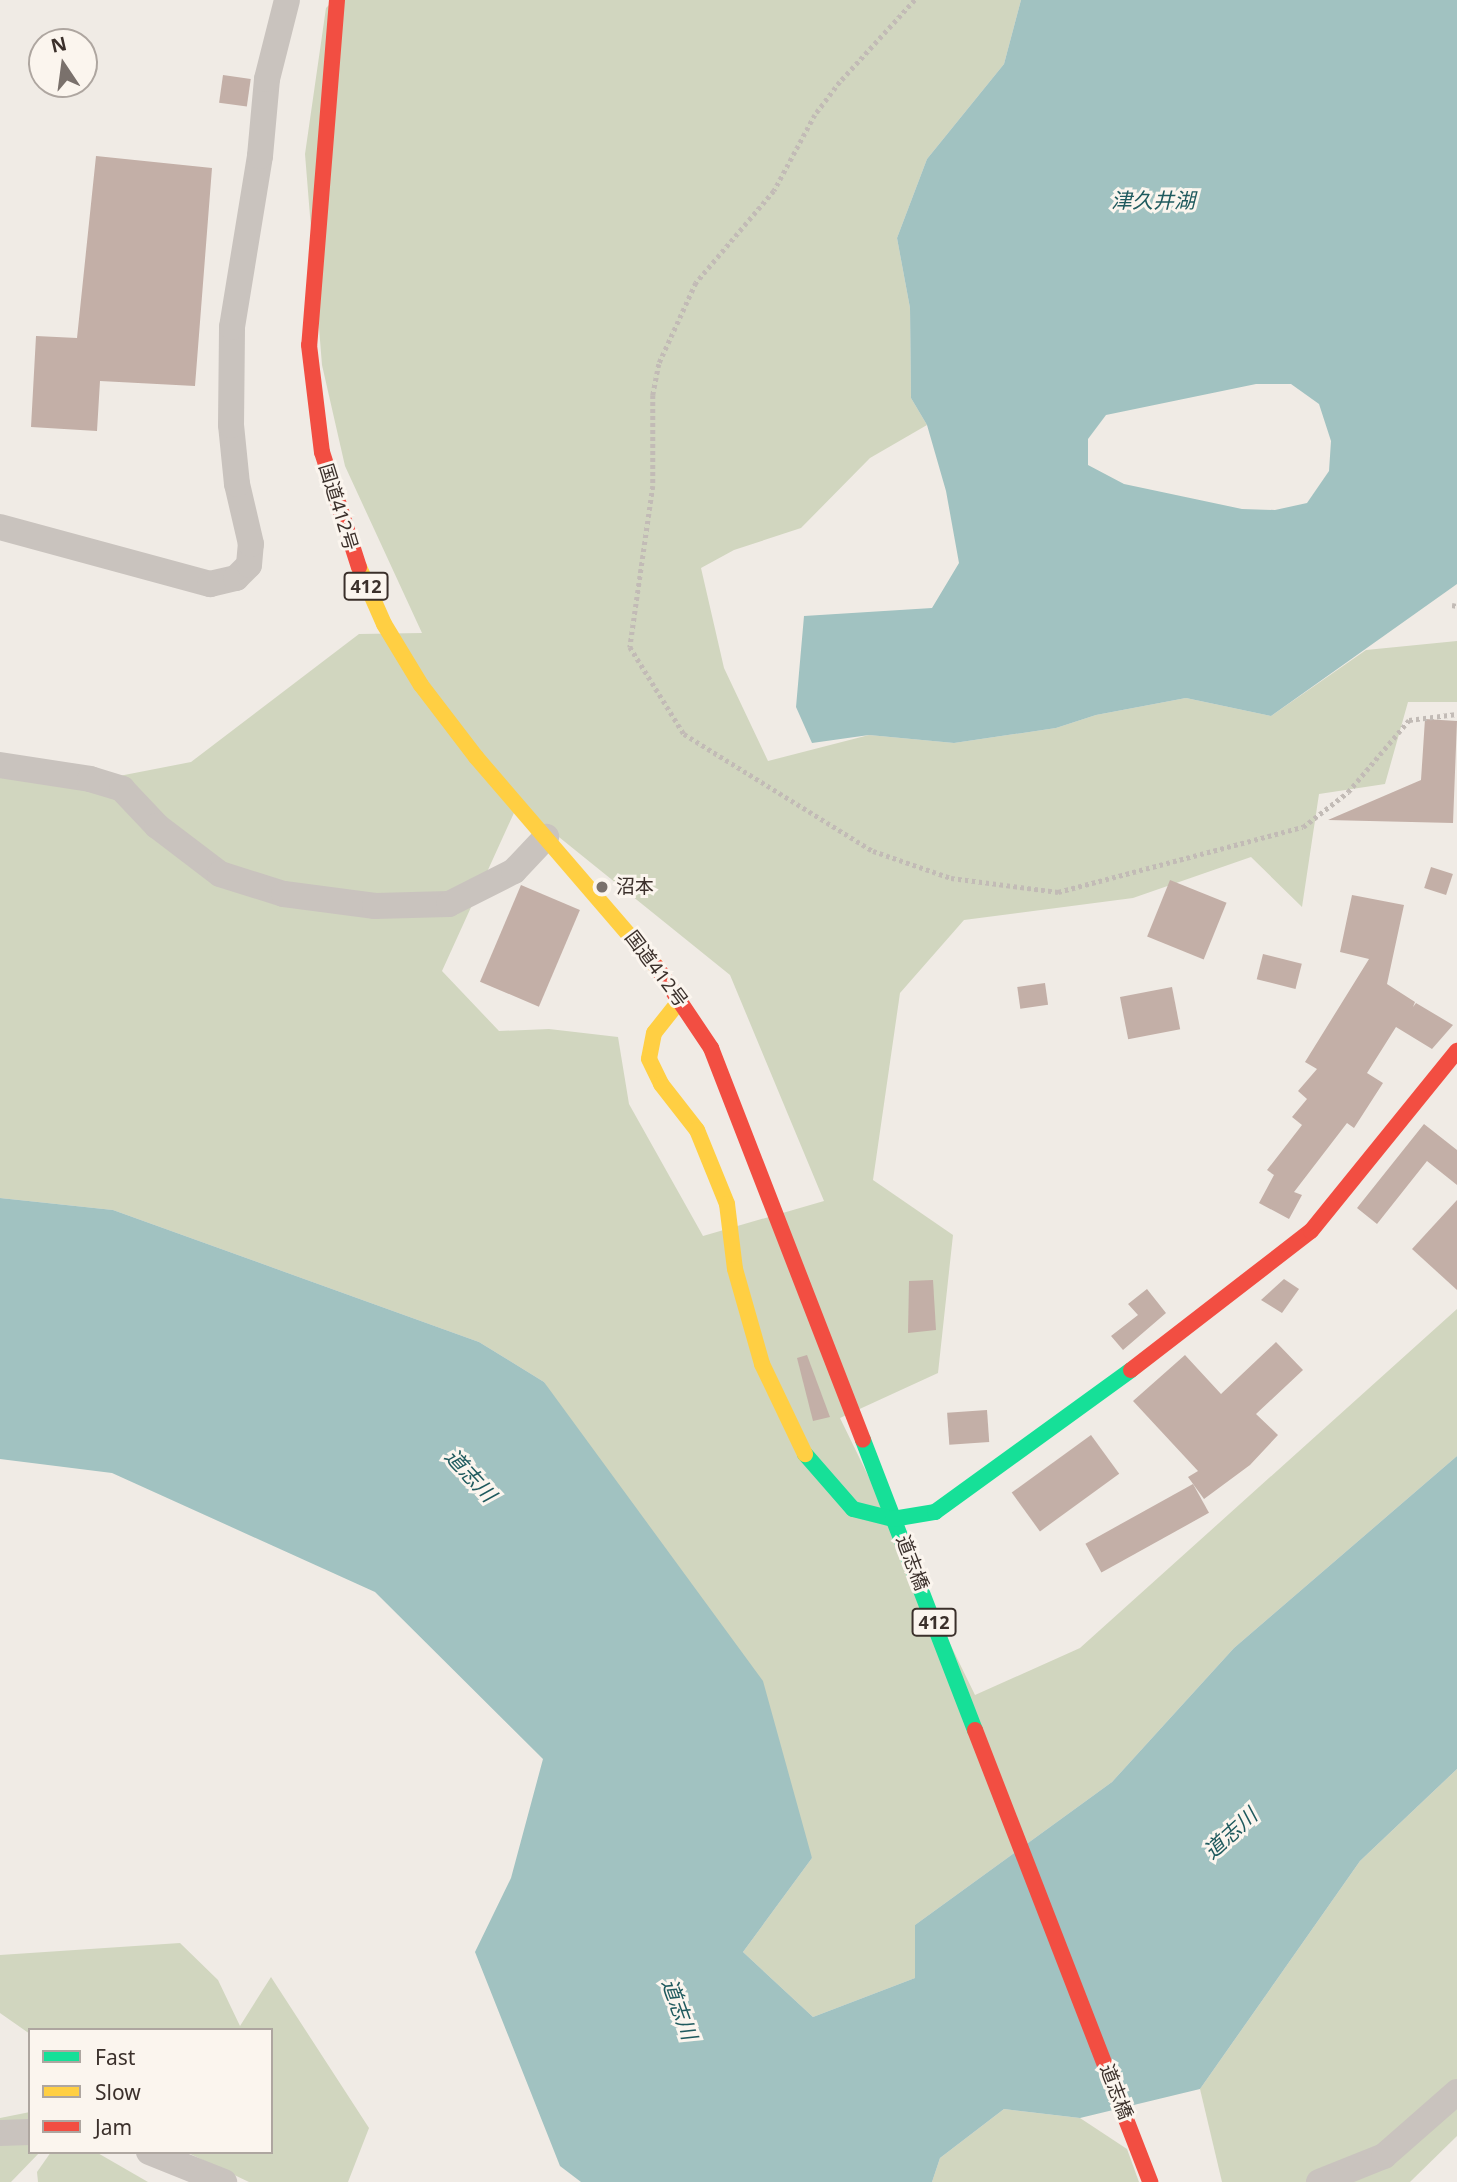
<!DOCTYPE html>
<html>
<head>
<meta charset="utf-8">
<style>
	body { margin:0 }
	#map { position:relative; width:1457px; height:2182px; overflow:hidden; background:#f0ebe5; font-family:"Noto Sans","Noto Sans JP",sans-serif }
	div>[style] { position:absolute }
	.green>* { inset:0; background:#d1d6bf }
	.water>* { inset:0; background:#a1c2c1 }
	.building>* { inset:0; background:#c3afa7; transform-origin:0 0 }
	.path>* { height:4.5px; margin-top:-2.25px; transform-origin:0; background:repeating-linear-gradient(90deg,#c2bbb6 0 3.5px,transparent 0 7px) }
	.street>* { height:26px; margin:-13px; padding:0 13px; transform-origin:13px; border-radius:13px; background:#c9c3be }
	.fast>* { height:16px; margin:-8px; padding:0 8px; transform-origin:8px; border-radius:8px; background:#16e098 }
	.slow>* { height:16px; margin:-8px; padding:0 8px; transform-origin:8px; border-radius:8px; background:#ffcf43 }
	.jam>* { height:16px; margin:-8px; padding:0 8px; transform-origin:8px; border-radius:8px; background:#f24e42 }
	.dots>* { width:19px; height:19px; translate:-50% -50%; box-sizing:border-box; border:4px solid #fbf5ee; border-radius:50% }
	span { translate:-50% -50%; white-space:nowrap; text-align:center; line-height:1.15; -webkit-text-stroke:6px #fbf5ee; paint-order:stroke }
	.shield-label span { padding:2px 5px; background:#fbf5ee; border:2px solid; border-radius:5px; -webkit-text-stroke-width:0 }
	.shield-label { font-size:18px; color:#3b302b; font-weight:700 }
	.street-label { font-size:19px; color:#3b302b }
	.poi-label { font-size:19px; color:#3b302b }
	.left { translate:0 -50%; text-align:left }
	.water-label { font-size:21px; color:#1f5a5e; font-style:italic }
	.legend { position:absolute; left:28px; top:2028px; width:245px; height:126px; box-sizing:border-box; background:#fbf5ee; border:2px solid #aea6a0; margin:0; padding:9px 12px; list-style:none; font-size:21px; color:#3b302b }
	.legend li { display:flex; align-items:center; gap:14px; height:35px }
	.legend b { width:35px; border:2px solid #aea6a0 }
	.north { position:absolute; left:28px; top:28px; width:70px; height:70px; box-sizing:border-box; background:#fbf5ee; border:2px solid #aea6a0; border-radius:50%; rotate:347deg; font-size:19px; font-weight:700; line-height:28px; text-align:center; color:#3b302b }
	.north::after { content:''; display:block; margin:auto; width:24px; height:32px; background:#7a716c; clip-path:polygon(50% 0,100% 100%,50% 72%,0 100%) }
</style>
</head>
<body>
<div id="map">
	<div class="green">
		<i style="clip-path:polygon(evenodd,334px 0,1021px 0,1004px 64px,927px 159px,897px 238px,910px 308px,911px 398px,927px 425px,870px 458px,801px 528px,734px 550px,701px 568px,724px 668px,768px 761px,869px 735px,954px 743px,1056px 728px,1096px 715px,1186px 698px,1271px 716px,1366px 650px,1457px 641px,1457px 702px,1408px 702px,1385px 784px,1319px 794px,1302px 907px,1251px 857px,1133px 898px,964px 920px,900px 993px,873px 1180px,953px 1235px,938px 1373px,840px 1418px,975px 1695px,1080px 1648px,1457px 1309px,1457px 1456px,1234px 1648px,1112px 1782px,915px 1925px,915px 1978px,813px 2017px,743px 1952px,812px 1858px,544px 1382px,479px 1342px,113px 1210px,0 1198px,0 768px,78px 784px,191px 762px,359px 634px,422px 633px,345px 466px,322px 365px,305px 154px,326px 8px,334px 0,518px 804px,730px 975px,824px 1201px,703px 1236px,629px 1104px,618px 1037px,549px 1029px,499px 1031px,442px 971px,518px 804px)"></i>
		<i style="clip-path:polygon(1457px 1769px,1457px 2136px,1410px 2182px,1222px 2182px,1200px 2089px,1360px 1861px)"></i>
		<i style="clip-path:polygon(180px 1943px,218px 1980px,240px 2026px,271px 1977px,369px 2128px,348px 2182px,249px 2182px,186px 2152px,271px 2152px,271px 2030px,30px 2030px,30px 2034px,0 2013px,0 1955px)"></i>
		<i style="clip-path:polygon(1004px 2109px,1080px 2118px,1127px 2149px,1139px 2182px,932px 2182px,940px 2158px)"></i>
		<i style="clip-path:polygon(30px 2112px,30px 2152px,40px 2152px,11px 2182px,0 2182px,0 2118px)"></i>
		<i style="clip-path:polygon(51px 2152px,96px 2152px,148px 2182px,38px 2182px,37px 2172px)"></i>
	</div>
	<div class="water">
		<i style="clip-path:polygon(evenodd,1021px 0,1457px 0,1457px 584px,1271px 716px,1186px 698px,1096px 715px,1056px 728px,954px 743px,869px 735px,812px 743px,796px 707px,804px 616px,932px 608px,959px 563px,946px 491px,927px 425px,911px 398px,910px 308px,897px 238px,927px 159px,1004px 64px,1021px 0,1256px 384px,1291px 384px,1319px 404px,1331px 441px,1329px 471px,1307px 503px,1275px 510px,1242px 509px,1124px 484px,1088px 465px,1088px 439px,1106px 415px,1256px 384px)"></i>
		<i style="clip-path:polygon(0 1198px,113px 1210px,479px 1342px,544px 1382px,763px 1681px,812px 1858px,743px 1952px,813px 2017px,915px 1978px,915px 1925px,1112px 1782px,1234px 1648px,1457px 1456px,1457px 1769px,1360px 1861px,1200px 2089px,1080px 2118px,1004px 2109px,940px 2158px,932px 2182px,581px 2182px,560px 2166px,475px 1952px,511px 1878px,543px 1759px,375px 1592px,112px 1473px,0 1459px)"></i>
	</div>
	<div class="building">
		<i style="left:223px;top:75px;width:28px;height:28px;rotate:8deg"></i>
		<i style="clip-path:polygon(96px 156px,212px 168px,195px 386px,100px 381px,97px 431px,31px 427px,36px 336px,77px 338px)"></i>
		<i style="clip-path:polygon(1425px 719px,1457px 721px,1453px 823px,1328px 820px,1421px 780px)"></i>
		<i style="left:1431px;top:867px;width:23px;height:22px;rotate:18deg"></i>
		<i style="left:1170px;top:880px;width:61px;height:61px;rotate:22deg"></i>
		<i style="left:521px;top:885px;width:64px;height:105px;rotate:23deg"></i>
		<i style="clip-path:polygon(1352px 895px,1404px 905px,1387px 984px,1415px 1002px,1413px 1007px,1416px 1003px,1453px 1025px,1432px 1049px,1396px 1027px,1367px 1073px,1383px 1083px,1354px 1128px,1347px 1123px,1294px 1192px,1302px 1195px,1289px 1219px,1259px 1203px,1274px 1175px,1267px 1170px,1302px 1125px,1292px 1117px,1307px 1099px,1298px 1091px,1317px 1069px,1305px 1062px,1369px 959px,1340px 952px)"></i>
		<i style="left:1263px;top:954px;width:40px;height:26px;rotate:14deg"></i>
		<i style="left:1045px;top:983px;width:22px;height:28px;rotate:82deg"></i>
		<i style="left:1172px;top:987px;width:43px;height:53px;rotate:79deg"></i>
		<i style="clip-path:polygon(1424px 1124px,1457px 1150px,1457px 1185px,1427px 1161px,1377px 1224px,1357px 1208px)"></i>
		<i style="clip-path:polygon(1457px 1200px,1457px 1290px,1412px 1249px)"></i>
		<i style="clip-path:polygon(1284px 1279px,1299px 1289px,1282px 1313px,1261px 1300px)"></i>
		<i style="clip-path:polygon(933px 1280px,936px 1330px,908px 1333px,909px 1281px)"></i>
		<i style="clip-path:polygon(1147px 1289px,1166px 1313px,1123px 1350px,1111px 1336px,1138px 1315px,1128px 1304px)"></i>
		<i style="clip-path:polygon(1276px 1342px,1303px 1370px,1256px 1414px,1278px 1435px,1250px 1465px,1204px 1499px,1188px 1477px,1198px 1471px,1133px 1401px,1185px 1355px,1221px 1394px)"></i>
		<i style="clip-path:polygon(807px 1355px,830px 1417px,813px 1421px,797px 1358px)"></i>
		<i style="left:987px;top:1410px;width:32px;height:40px;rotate:86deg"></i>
		<i style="left:1091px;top:1435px;width:48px;height:98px;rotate:54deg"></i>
		<i style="left:1193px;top:1484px;width:33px;height:123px;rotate:61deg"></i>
	</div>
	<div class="path">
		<i style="left:915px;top:0;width:111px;rotate:132.4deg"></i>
		<i style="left:840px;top:82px;width:41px;rotate:127.1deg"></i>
		<i style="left:815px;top:115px;width:86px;rotate:118.3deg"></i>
		<i style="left:774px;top:191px;width:121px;rotate:130.3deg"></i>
		<i style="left:696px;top:283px;width:89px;rotate:114.6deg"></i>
		<i style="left:659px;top:364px;width:32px;rotate:101deg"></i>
		<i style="left:653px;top:395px;width:91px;rotate:90deg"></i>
		<i style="left:653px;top:486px;width:163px;rotate:98.1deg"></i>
		<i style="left:630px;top:647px;width:102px;rotate:58.2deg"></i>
		<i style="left:684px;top:734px;width:222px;rotate:31.8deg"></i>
		<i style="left:873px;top:851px;width:83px;rotate:19.1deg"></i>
		<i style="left:951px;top:878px;width:108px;rotate:7.5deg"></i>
		<i style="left:1058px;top:892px;width:253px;rotate:-14.9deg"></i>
		<i style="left:1303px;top:827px;width:57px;rotate:-37.9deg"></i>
		<i style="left:1348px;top:792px;width:94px;rotate:-49.7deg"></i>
		<i style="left:1409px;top:720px;width:48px;rotate:-7.1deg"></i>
		<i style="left:1452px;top:605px;width:5px;rotate:11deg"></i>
	</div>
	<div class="street">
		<i style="left:0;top:527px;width:218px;rotate:15.2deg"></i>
		<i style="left:210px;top:584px;width:27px;rotate:-13deg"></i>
		<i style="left:236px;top:578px;width:18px;rotate:-45deg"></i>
		<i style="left:249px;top:565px;width:21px;rotate:-85deg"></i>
		<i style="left:251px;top:544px;width:62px;rotate:-103.1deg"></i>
		<i style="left:237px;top:484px;width:59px;rotate:-95.8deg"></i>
		<i style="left:231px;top:425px;width:98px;rotate:-89.4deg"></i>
		<i style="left:232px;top:327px;width:173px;rotate:-80.7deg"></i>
		<i style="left:260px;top:156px;width:77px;rotate:-84.8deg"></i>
		<i style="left:267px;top:79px;width:81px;rotate:-75.8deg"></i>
		<i style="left:0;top:765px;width:91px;rotate:8.8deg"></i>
		<i style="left:90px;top:779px;width:34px;rotate:17deg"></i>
		<i style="left:122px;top:789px;width:51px;rotate:46.6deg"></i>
		<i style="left:157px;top:826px;width:79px;rotate:37.3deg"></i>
		<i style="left:220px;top:874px;width:67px;rotate:17.4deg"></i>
		<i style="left:284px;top:894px;width:92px;rotate:7.5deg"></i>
		<i style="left:375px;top:906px;width:74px;rotate:-1.5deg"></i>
		<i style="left:449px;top:904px;width:73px;rotate:-26.9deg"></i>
		<i style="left:514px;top:871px;width:47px;rotate:-46.7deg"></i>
		<i style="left:0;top:2133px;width:30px;rotate:-2deg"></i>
		<i style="left:149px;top:2152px;width:81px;rotate:21.8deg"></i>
		<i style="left:1319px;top:2182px;width:70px;rotate:-21.8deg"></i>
		<i style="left:1384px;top:2156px;width:97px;rotate:-41.2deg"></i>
	</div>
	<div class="fast">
		<i style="left:863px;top:1440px;width:311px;rotate:68.9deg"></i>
		<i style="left:805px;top:1454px;width:73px;rotate:48.9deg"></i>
		<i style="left:853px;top:1509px;width:41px;rotate:14deg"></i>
		<i style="left:893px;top:1519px;width:43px;rotate:-9.5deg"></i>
		<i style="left:935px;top:1512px;width:242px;rotate:-35.9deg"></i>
	</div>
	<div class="slow">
		<i style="left:359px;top:567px;width:62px;rotate:66.3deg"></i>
		<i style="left:384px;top:624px;width:71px;rotate:58.8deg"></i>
		<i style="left:421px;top:685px;width:91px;rotate:52.6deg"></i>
		<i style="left:476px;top:757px;width:276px;rotate:49.3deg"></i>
		<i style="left:681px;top:999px;width:43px;rotate:128.5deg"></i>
		<i style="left:654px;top:1033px;width:26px;rotate:101deg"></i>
		<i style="left:649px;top:1059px;width:28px;rotate:64deg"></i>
		<i style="left:661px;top:1084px;width:58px;rotate:52deg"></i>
		<i style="left:697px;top:1130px;width:80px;rotate:67.9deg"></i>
		<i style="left:727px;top:1204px;width:65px;rotate:83deg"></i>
		<i style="left:735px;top:1269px;width:99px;rotate:74.1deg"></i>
		<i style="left:762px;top:1364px;width:100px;rotate:64.5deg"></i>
	</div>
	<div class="jam">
		<i style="left:337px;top:0;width:346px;rotate:94.6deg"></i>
		<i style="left:309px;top:345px;width:108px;rotate:83.1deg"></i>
		<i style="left:322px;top:452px;width:121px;rotate:72.2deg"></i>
		<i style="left:656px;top:966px;width:99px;rotate:56.1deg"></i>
		<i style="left:711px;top:1048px;width:420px;rotate:68.8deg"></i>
		<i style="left:1131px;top:1370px;width:227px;rotate:-37.7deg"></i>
		<i style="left:1311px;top:1231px;width:232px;rotate:-51deg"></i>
		<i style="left:975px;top:1730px;width:485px;rotate:68.8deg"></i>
	</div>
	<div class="dots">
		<i style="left:602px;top:887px;background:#7a716c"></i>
	</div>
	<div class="shield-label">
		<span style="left:366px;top:586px">412</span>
		<span style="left:934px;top:1622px">412</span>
	</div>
	<div class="street-label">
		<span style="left:338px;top:507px;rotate:73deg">国道412号</span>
		<span style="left:656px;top:969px;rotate:53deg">国道412号</span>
		<span style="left:912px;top:1563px;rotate:69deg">道志橋</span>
		<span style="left:1116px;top:2092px;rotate:69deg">道志橋</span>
	</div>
	<div class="poi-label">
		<span class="left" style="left:616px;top:887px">沼本</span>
	</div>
	<div class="water-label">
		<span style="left:1153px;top:200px">津久井湖</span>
		<span style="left:471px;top:1475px;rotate:47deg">道志川</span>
		<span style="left:1230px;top:1833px;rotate:-42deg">道志川</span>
		<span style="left:680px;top:2009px;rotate:70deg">道志川</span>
	</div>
	<ul class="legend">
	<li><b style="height:9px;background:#16e098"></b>Fast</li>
	<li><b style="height:9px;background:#ffcf43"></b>Slow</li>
	<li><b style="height:9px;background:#f24e42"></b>Jam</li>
	</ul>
	<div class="north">N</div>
</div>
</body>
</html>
